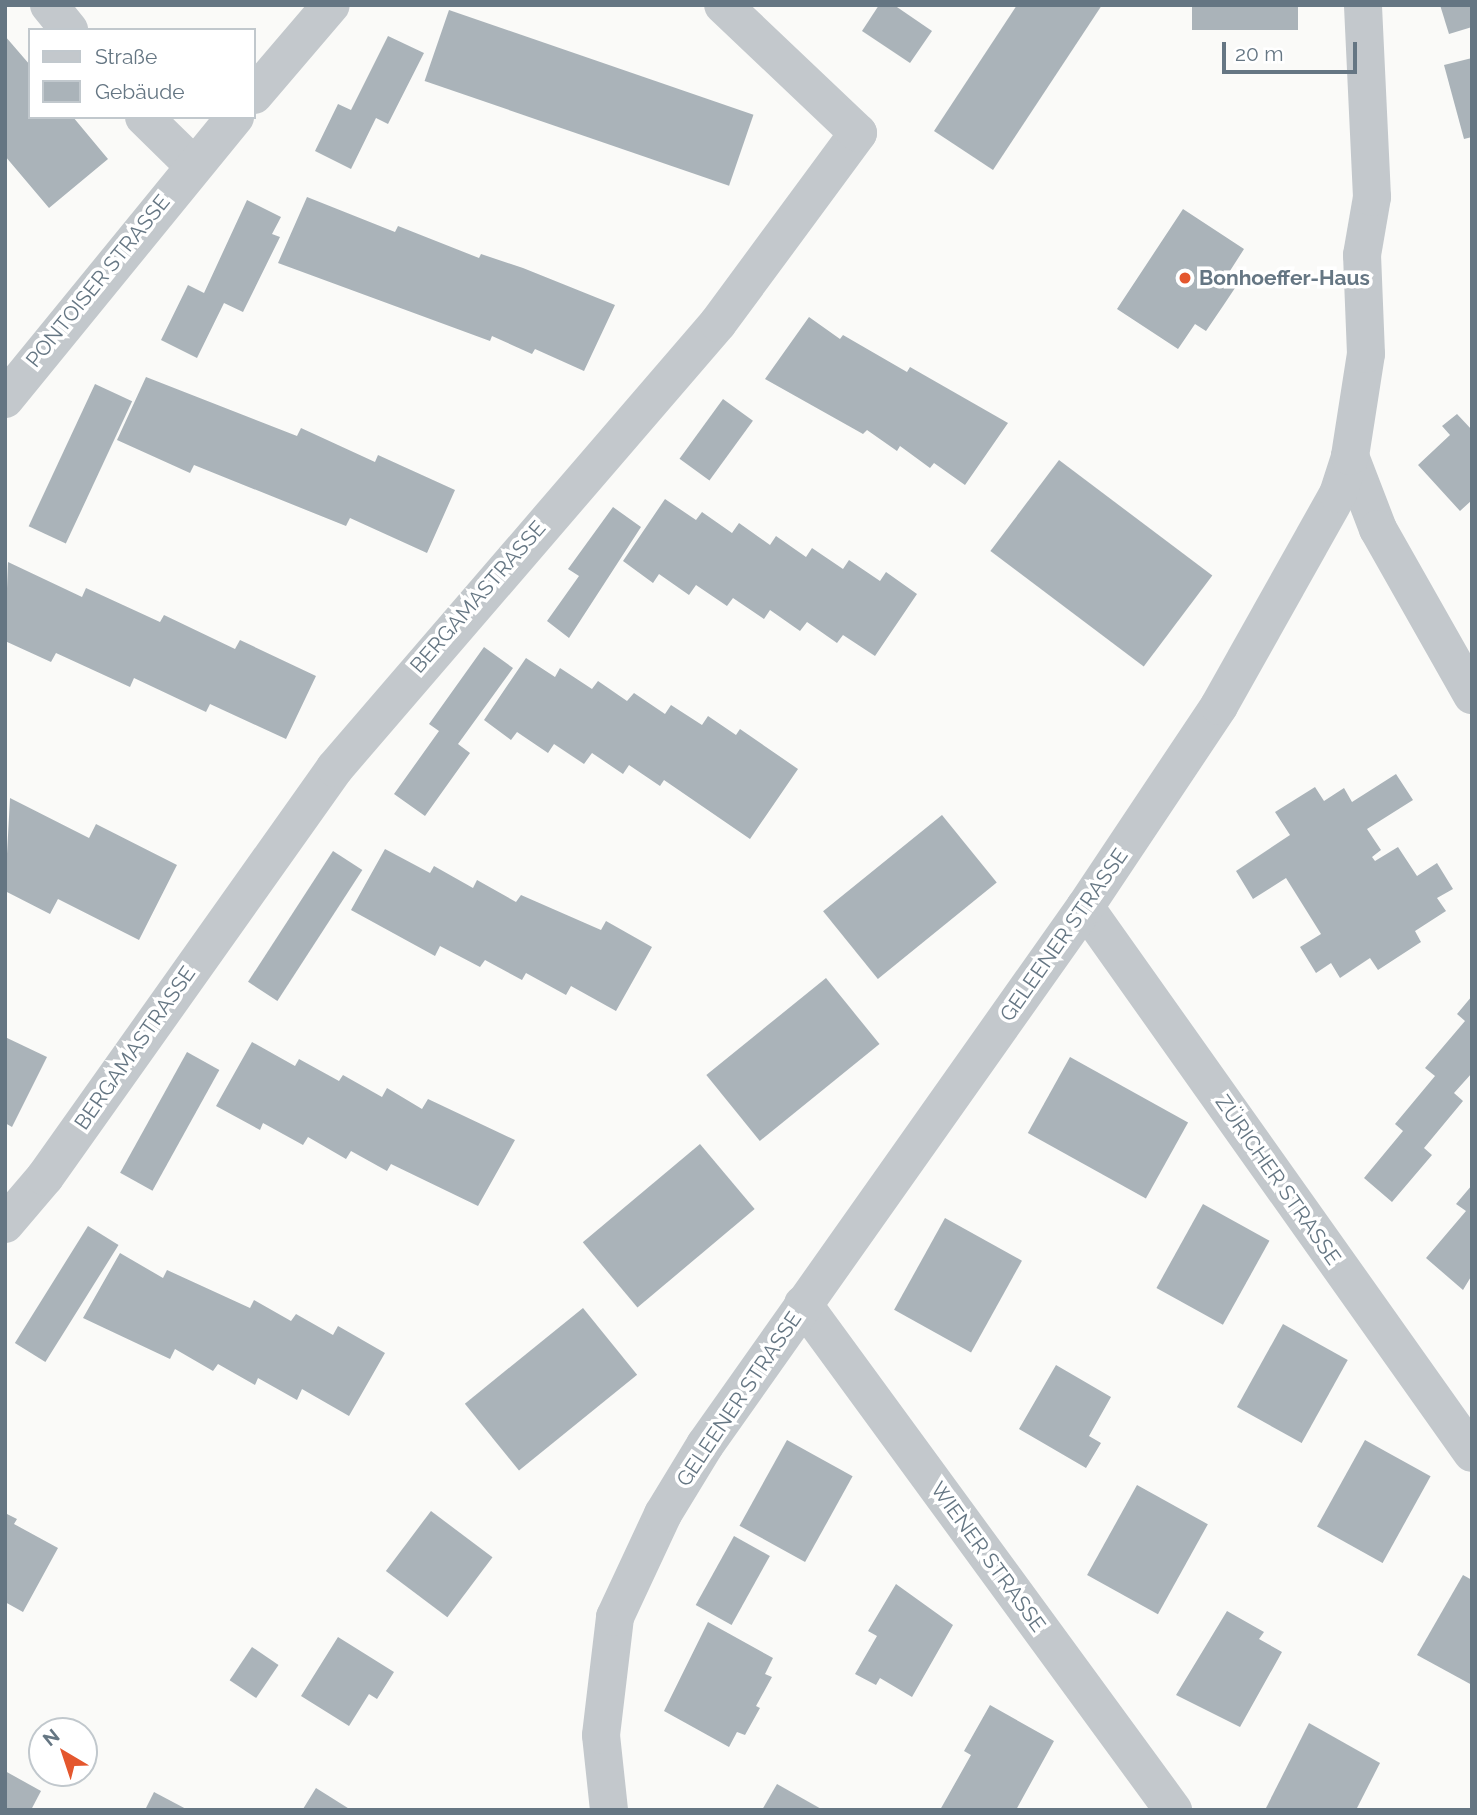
<!DOCTYPE html>
<html>
<head>
<meta charset="utf-8">
<style>
	body { margin:0 }
	#map { position:relative; width:1477px; height:1815px; overflow:hidden; background:#fafaf8; font-family:Raleway,sans-serif }
	div>[style] { position:absolute }
	.building>* { inset:0; background:#aab3b9; transform-origin:0 0 }
	.street>* { height:38px; margin:-19px; padding:0 19px; transform-origin:19px; border-radius:19px; background:#c3c8cc }
	.dots>* { width:19px; height:19px; translate:-50% -50%; box-sizing:border-box; border:4px solid #fff; border-radius:50% }
	span { translate:-50% -50%; white-space:nowrap; text-align:center; line-height:1.15; -webkit-text-stroke:7px #fff; paint-order:stroke }
	.poi-label { font-size:21px; color:#657683; font-weight:700 }
	.left { translate:0 -50%; text-align:left }
	.street-label { font-size:21px; color:#657683 }
	.frame { position:absolute; inset:0; border:7px solid #657683; pointer-events:none }
	.legend { position:absolute; left:28px; top:28px; width:228px; height:91px; box-sizing:border-box; background:#fff; border:2px solid #c1c8cd; margin:0; padding:9px 12px; list-style:none; font-size:21px; color:#657683 }
	.legend li { display:flex; align-items:center; gap:14px; height:35px }
	.legend b { width:35px; border:2px solid #c1c8cd }
	.north { position:absolute; left:28px; top:1717px; width:70px; height:70px; box-sizing:border-box; background:#fff; border:2px solid #c1c8cd; border-radius:50%; rotate:321deg; font-size:19px; font-weight:700; line-height:28px; text-align:center; color:#657683 }
	.north::after { content:''; display:block; margin:auto; width:24px; height:32px; background:#e4572e; clip-path:polygon(50% 0,100% 100%,50% 72%,0 100%) }
	.scale { position:absolute; left:1222px; top:42px; width:135px; height:32px; box-sizing:border-box; border:4px solid #657683; border-top:0; padding-left:9px; font-size:21px; line-height:24px; white-space:nowrap; color:#657683; -webkit-text-stroke:5px #fff; paint-order:stroke }
</style>
</head>
<body>
<div id="map">
	<div class="building">
		<i style="clip-path:polygon(879px 5px,894px 5px,932px 31px,910px 63px,862px 31px)"></i>
		<i style="clip-path:polygon(1017px 5px,1102px 5px,993px 170px,934px 131px)"></i>
		<i style="left:1192px;top:5px;width:106px;height:25px"></i>
		<i style="clip-path:polygon(1440px 5px,1472px 5px,1472px 27px,1449px 34px)"></i>
		<i style="left:449px;top:10px;width:322px;height:75px;rotate:19deg"></i>
		<i style="clip-path:polygon(5px 36px,30px 65px,30px 117px,73px 117px,108px 159px,49px 208px,5px 156px)"></i>
		<i style="clip-path:polygon(388px 36px,424px 53px,388px 124px,376px 118px,351px 169px,315px 151px,338px 104px,351px 110px)"></i>
		<i style="clip-path:polygon(1472px 58px,1472px 137px,1464px 139px,1444px 65px)"></i>
		<i style="clip-path:polygon(307px 197px,395px 232px,398px 226px,479px 258px,481px 254px,523px 268px,615px 305px,584px 371px,535px 349px,532px 354px,492px 336px,490px 341px,278px 263px)"></i>
		<i style="clip-path:polygon(247px 200px,281px 217px,272px 234px,280px 237px,243px 312px,224px 303px,197px 358px,161px 340px,188px 285px,204px 293px)"></i>
		<i style="clip-path:polygon(1183px 209px,1244px 249px,1228px 274px,1239px 282px,1223px 306px,1206px 331px,1195px 324px,1178px 349px,1117px 309px)"></i>
		<i style="clip-path:polygon(809px 317px,840px 339px,843px 335px,907px 372px,910px 367px,1008px 423px,965px 485px,934px 463px,930px 468px,900px 446px,897px 451px,867px 430px,863px 434px,765px 379px)"></i>
		<i style="clip-path:polygon(146px 377px,297px 436px,301px 428px,375px 462px,378px 455px,455px 490px,427px 553px,350px 518px,346px 526px,194px 465px,190px 473px,117px 440px)"></i>
		<i style="left:95px;top:384px;width:41px;height:157px;rotate:25deg"></i>
		<i style="left:723px;top:399px;width:37px;height:74px;rotate:36deg"></i>
		<i style="clip-path:polygon(1457px 414px,1472px 430px,1472px 500px,1460px 511px,1418px 465px,1450px 435px,1442px 426px)"></i>
		<i style="left:1059px;top:460px;width:192px;height:114px;rotate:37deg"></i>
		<i style="clip-path:polygon(665px 499px,696px 520px,702px 512px,732px 533px,739px 523px,770px 545px,776px 536px,806px 557px,812px 548px,843px 569px,849px 560px,880px 581px,886px 572px,917px 594px,875px 656px,843px 635px,837px 643px,807px 622px,800px 631px,770px 610px,764px 619px,733px 598px,727px 606px,696px 585px,689px 595px,659px 574px,653px 583px,623px 561px)"></i>
		<i style="clip-path:polygon(613px 507px,641px 527px,569px 638px,547px 621px,579px 576px,568px 569px)"></i>
		<i style="clip-path:polygon(8px 562px,82px 597px,86px 588px,160px 622px,164px 615px,235px 649px,240px 640px,316px 676px,286px 739px,210px 704px,206px 712px,134px 678px,130px 687px,56px 653px,51px 662px,5px 641px)"></i>
		<i style="clip-path:polygon(484px 647px,513px 668px,458px 744px,470px 753px,425px 816px,394px 794px,439px 731px,429px 724px)"></i>
		<i style="clip-path:polygon(526px 658px,555px 677px,560px 668px,592px 689px,598px 681px,627px 701px,634px 693px,665px 714px,671px 705px,702px 725px,708px 716px,736px 735px,740px 729px,798px 769px,750px 839px,664px 780px,660px 786px,629px 765px,623px 774px,592px 753px,584px 764px,554px 744px,548px 753px,517px 732px,511px 740px,484px 720px)"></i>
		<i style="clip-path:polygon(1396px 774px,1413px 800px,1367px 829px,1381px 850px,1372px 857px,1375px 861px,1398px 847px,1417px 876px,1437px 863px,1453px 889px,1437px 898px,1446px 911px,1415px 931px,1421px 942px,1378px 970px,1370px 958px,1340px 978px,1331px 963px,1316px 973px,1300px 947px,1321px 934px,1286px 878px,1253px 899px,1236px 871px,1290px 835px,1275px 812px,1315px 787px,1324px 801px,1344px 788px,1352px 802px)"></i>
		<i style="clip-path:polygon(10px 798px,89px 838px,96px 824px,177px 865px,139px 940px,58px 899px,50px 914px,5px 891px)"></i>
		<i style="left:942px;top:815px;width:87px;height:153px;rotate:51deg"></i>
		<i style="clip-path:polygon(385px 849px,430px 873px,434px 866px,473px 888px,477px 880px,516px 902px,521px 895px,601px 930px,606px 921px,652px 947px,616px 1011px,571px 986px,566px 995px,526px 973px,522px 980px,485px 960px,480px 967px,440px 946px,435px 956px,351px 910px)"></i>
		<i style="left:333px;top:851px;width:35px;height:156px;rotate:33deg"></i>
		<i style="left:826px;top:978px;width:85px;height:154px;rotate:51deg"></i>
		<i style="clip-path:polygon(1472px 996px,1472px 1073px,1454px 1093px,1463px 1101px,1424px 1148px,1432px 1155px,1392px 1202px,1364px 1178px,1403px 1131px,1395px 1124px,1435px 1076px,1425px 1068px,1465px 1021px,1457px 1014px)"></i>
		<i style="clip-path:polygon(5px 1037px,47px 1057px,12px 1127px,5px 1123px)"></i>
		<i style="clip-path:polygon(252px 1042px,295px 1066px,299px 1059px,339px 1081px,343px 1075px,382px 1097px,387px 1088px,422px 1109px,428px 1099px,515px 1140px,478px 1206px,391px 1164px,387px 1171px,351px 1151px,346px 1159px,308px 1137px,303px 1145px,263px 1123px,260px 1130px,216px 1106px)"></i>
		<i style="left:187px;top:1052px;width:37px;height:138px;rotate:29deg"></i>
		<i style="left:1070px;top:1057px;width:135px;height:87px;rotate:29deg"></i>
		<i style="left:700px;top:1144px;width:85px;height:153px;rotate:50deg"></i>
		<i style="clip-path:polygon(1472px 1185px,1472px 1275px,1463px 1290px,1426px 1258px,1466px 1211px,1456px 1204px)"></i>
		<i style="left:1203px;top:1204px;width:76px;height:96px;rotate:29deg"></i>
		<i style="left:945px;top:1218px;width:88px;height:105px;rotate:29deg"></i>
		<i style="left:88px;top:1226px;width:36px;height:138px;rotate:32deg"></i>
		<i style="clip-path:polygon(120px 1253px,163px 1278px,167px 1270px,250px 1308px,254px 1300px,291px 1321px,296px 1314px,333px 1335px,338px 1326px,385px 1353px,349px 1416px,302px 1389px,297px 1400px,258px 1378px,255px 1385px,218px 1364px,213px 1371px,175px 1349px,170px 1359px,83px 1318px)"></i>
		<i style="left:583px;top:1308px;width:86px;height:152px;rotate:51deg"></i>
		<i style="left:1283px;top:1324px;width:74px;height:95px;rotate:29deg"></i>
		<i style="clip-path:polygon(1056px 1365px,1111px 1397px,1089px 1436px,1101px 1443px,1086px 1468px,1019px 1429px)"></i>
		<i style="left:787px;top:1440px;width:75px;height:98px;rotate:29deg"></i>
		<i style="left:1365px;top:1440px;width:75px;height:99px;rotate:29deg"></i>
		<i style="left:1137px;top:1485px;width:81px;height:103px;rotate:29deg"></i>
		<i style="left:431px;top:1511px;width:77px;height:75px;rotate:37deg"></i>
		<i style="clip-path:polygon(5px 1513px,17px 1519px,14px 1524px,58px 1548px,23px 1612px,5px 1602px)"></i>
		<i style="left:734px;top:1536px;width:41px;height:79px;rotate:29deg"></i>
		<i style="clip-path:polygon(1463px 1575px,1472px 1580px,1472px 1685px,1417px 1655px)"></i>
		<i style="clip-path:polygon(896px 1584px,953px 1625px,912px 1697px,880px 1678px,876px 1685px,855px 1674px,877px 1636px,868px 1631px)"></i>
		<i style="clip-path:polygon(1227px 1611px,1264px 1632px,1259px 1639px,1282px 1652px,1240px 1727px,1176px 1695px)"></i>
		<i style="clip-path:polygon(708px 1622px,773px 1658px,765px 1674px,772px 1677px,756px 1706px,760px 1708px,745px 1735px,737px 1732px,729px 1747px,664px 1711px)"></i>
		<i style="clip-path:polygon(338px 1637px,394px 1672px,377px 1699px,369px 1694px,349px 1726px,301px 1696px)"></i>
		<i style="left:252px;top:1647px;width:32px;height:40px;rotate:34deg"></i>
		<i style="clip-path:polygon(990px 1705px,1054px 1741px,1016px 1810px,940px 1810px,971px 1755px,964px 1751px)"></i>
		<i style="clip-path:polygon(1309px 1723px,1380px 1763px,1356px 1810px,1265px 1810px)"></i>
		<i style="clip-path:polygon(5px 1771px,41px 1791px,31px 1810px,5px 1810px)"></i>
		<i style="clip-path:polygon(777px 1784px,823px 1810px,762px 1810px)"></i>
		<i style="clip-path:polygon(316px 1788px,351px 1810px,295px 1810px,303px 1809px)"></i>
		<i style="clip-path:polygon(154px 1792px,188px 1810px,145px 1810px)"></i>
	</div>
	<div class="street">
		<i style="left:49px;top:5px;width:32px;rotate:51deg"></i>
		<i style="left:254px;top:95px;width:118px;rotate:-49.5deg"></i>
		<i style="left:144px;top:117px;width:67px;rotate:44.4deg"></i>
		<i style="left:5px;top:399px;width:364px;rotate:-50.8deg"></i>
		<i style="left:1350px;top:456px;width:78px;rotate:69deg"></i>
		<i style="left:1378px;top:529px;width:191px;rotate:60.5deg"></i>
		<i style="left:1085px;top:907px;width:669px;rotate:54.67deg"></i>
		<i style="left:5px;top:1224px;width:62px;rotate:-49.6deg"></i>
		<i style="left:45px;top:1177px;width:501px;rotate:-54.66deg"></i>
		<i style="left:335px;top:768px;width:587px;rotate:-49.28deg"></i>
		<i style="left:718px;top:323px;width:236px;rotate:-53.6deg"></i>
		<i style="left:858px;top:133px;width:186px;rotate:-136.5deg"></i>
		<i style="left:803px;top:1304px;width:627px;rotate:53.82deg"></i>
		<i style="left:609px;top:1810px;width:75px;rotate:-96.1deg"></i>
		<i style="left:601px;top:1735px;width:119px;rotate:-83.2deg"></i>
		<i style="left:615px;top:1617px;width:114px;rotate:-65deg"></i>
		<i style="left:663px;top:1514px;width:81px;rotate:-58.7deg"></i>
		<i style="left:705px;top:1445px;width:659px;rotate:-54.77deg"></i>
		<i style="left:1085px;top:907px;width:242px;rotate:-56.3deg"></i>
		<i style="left:1219px;top:706px;width:243px;rotate:-60.7deg"></i>
		<i style="left:1338px;top:494px;width:40px;rotate:-72deg"></i>
		<i style="left:1350px;top:456px;width:103px;rotate:-81.1deg"></i>
		<i style="left:1366px;top:354px;width:99px;rotate:-92.3deg"></i>
		<i style="left:1362px;top:255px;width:59px;rotate:-80.2deg"></i>
		<i style="left:1372px;top:197px;width:192px;rotate:-92.7deg"></i>
	</div>
	<div class="dots">
		<i style="left:1185px;top:278px;background:#e4572e"></i>
	</div>
	<div class="poi-label">
		<span class="left" style="left:1199px;top:278px">Bonhoeffer-Haus</span>
	</div>
	<div class="street-label">
		<span style="left:98px;top:281px;rotate:-51deg">PONTOISER STRASSE</span>
		<span style="left:478px;top:597px;rotate:-49deg">BERGAMASTRASSE</span>
		<span style="left:1064px;top:935px;rotate:-55deg">GELEENER STRASSE</span>
		<span style="left:135px;top:1048px;rotate:-55deg">BERGAMASTRASSE</span>
		<span style="left:1278px;top:1180px;rotate:55deg">ZÜRICHER STRASSE</span>
		<span style="left:739px;top:1399px;rotate:-56deg">GELEENER STRASSE</span>
		<span style="left:988px;top:1557px;rotate:54deg">WIENER STRASSE</span>
	</div>
	<div class="frame"></div>
	<ul class="legend">
	<li><b style="height:9px;background:#c3c8cc"></b>Straße</li>
	<li><b style="height:19px;background:#aab3b9"></b>Gebäude</li>
	</ul>
	<div class="north">N</div>
	<div class="scale">20 m</div>
</div>
</body>
</html>
